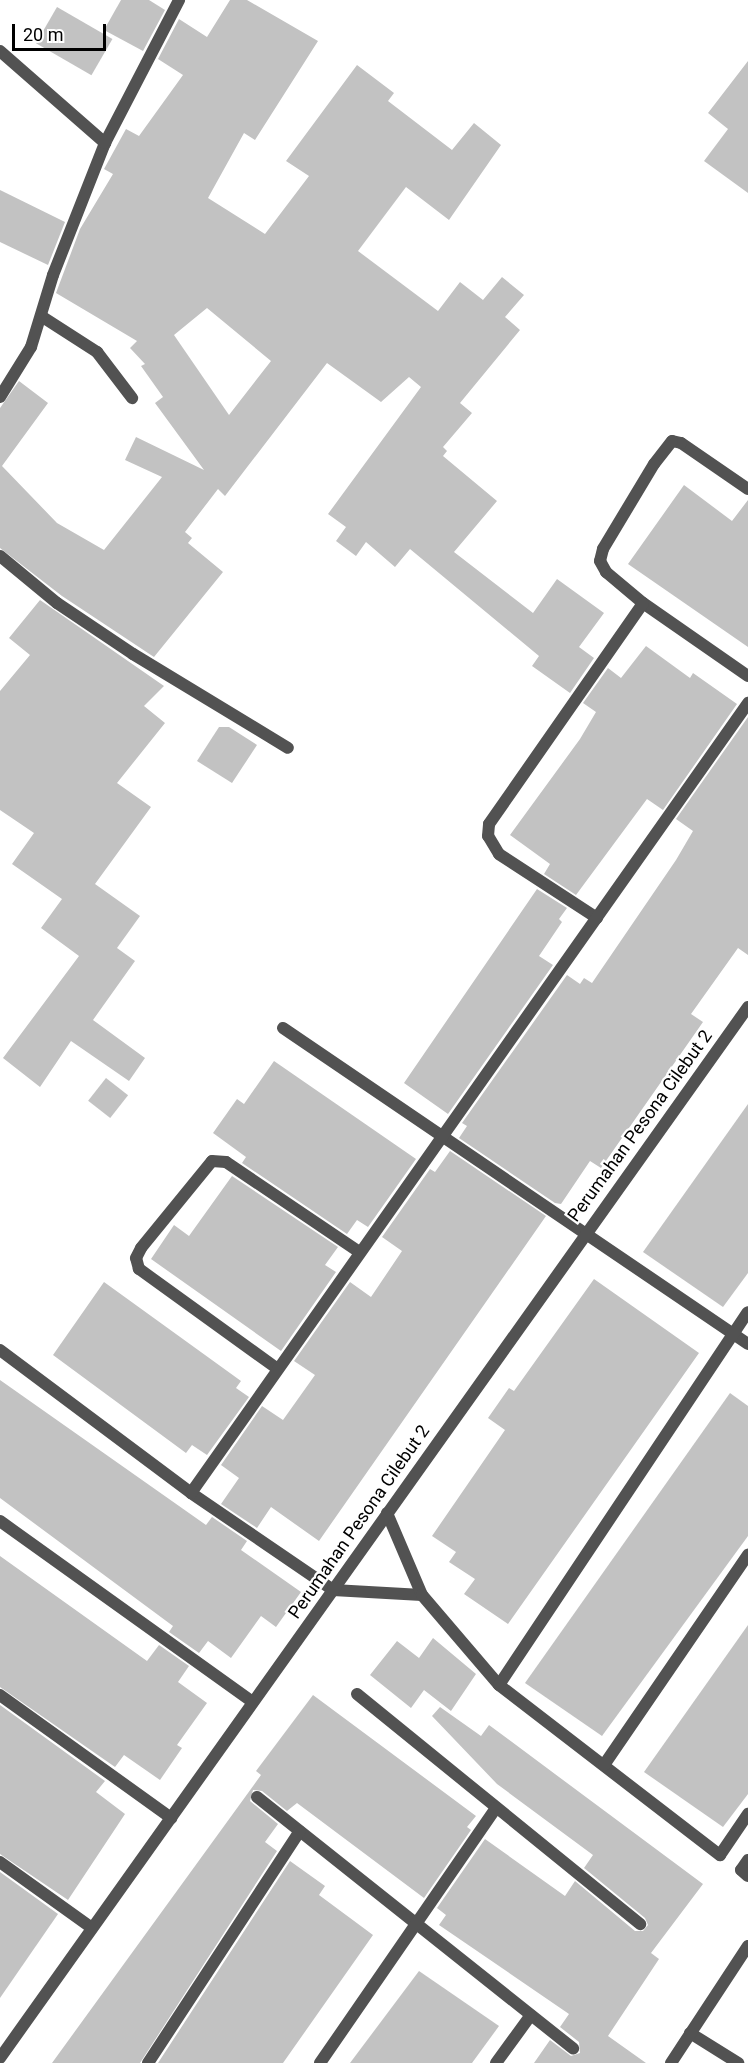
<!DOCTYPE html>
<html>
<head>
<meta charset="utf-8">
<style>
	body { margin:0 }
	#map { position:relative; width:748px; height:2063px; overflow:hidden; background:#fff; font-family:Roboto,sans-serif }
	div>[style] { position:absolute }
	.building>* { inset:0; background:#c2c2c2; transform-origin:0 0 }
	.minor>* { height:12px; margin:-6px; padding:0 6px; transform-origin:6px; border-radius:6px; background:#525252 }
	span { translate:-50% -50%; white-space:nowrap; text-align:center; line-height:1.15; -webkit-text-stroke:4.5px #fff; paint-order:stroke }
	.street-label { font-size:18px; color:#000 }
	.scale { position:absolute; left:12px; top:24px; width:94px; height:27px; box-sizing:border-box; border:3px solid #000; border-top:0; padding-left:8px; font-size:18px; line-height:21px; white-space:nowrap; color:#000; -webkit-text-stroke:4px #fff; paint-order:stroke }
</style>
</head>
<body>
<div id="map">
	<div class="building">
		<i style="clip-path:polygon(121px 0,149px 0,165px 10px,143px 51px,104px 30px)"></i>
		<i style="clip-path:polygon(evenodd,230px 0,247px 0,318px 41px,255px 140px,244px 133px,208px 198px,265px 234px,309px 176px,286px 161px,357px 65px,394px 93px,388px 101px,452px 150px,474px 123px,501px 145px,449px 220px,406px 187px,358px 251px,438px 311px,460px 282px,483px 300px,502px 277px,524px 295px,505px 317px,520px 330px,460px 403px,472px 413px,443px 447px,447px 451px,443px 456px,497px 501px,454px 552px,533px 613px,557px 579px,604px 613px,579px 647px,594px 658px,570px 693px,532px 666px,539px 656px,410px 549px,395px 567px,366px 542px,356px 556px,336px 541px,346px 527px,328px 514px,421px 387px,409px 377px,381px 402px,327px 363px,225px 496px,218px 489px,185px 532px,192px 538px,188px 543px,223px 572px,154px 657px,62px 596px,0 548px,0 408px,19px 381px,48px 403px,2px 466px,57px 523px,104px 550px,162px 477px,125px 460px,136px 437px,204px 470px,155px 403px,163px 397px,141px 366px,145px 364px,130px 348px,137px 341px,56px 293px,80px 229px,113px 174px,104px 169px,126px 129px,139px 136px,183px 75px,158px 59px,179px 19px,207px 37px,230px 0,207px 308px,271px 361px,229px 415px,174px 335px,207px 308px)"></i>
		<i style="left:57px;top:7px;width:64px;height:42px;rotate:30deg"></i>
		<i style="clip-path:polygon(748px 61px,748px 193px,704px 161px,728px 129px,708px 113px)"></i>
		<i style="clip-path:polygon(0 190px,65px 222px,48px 265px,0 242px)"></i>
		<i style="clip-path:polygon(684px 485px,732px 521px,748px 500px,748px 647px,628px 564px)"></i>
		<i style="clip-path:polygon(40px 600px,164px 686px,144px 706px,165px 723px,117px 783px,151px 807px,95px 884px,140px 916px,117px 948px,135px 961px,93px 1020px,145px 1058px,129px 1081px,71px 1041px,40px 1087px,3px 1058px,79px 956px,41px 928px,62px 899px,12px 864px,34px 833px,0 810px,0 691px,30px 655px,9px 638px)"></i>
		<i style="clip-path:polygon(646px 646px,690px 678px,693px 673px,737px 704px,663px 810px,647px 799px,576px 895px,544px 874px,550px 864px,510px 835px,580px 739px,596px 712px,583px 703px,608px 668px,621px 678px)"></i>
		<i style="clip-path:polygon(748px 717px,748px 955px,738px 948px,691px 1014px,703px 1022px,601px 1168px,590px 1161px,561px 1204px,555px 1203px,459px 1138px,467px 1126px,462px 1123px,567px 975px,580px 984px,584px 978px,592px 983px,676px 860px,693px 831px,676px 819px)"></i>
		<i style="clip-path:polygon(219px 727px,229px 727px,257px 745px,232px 783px,197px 761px)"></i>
		<i style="clip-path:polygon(537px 889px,567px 908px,559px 919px,562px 922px,539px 956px,553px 965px,448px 1114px,404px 1083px)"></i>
		<i style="clip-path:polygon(274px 1061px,416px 1159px,368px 1227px,357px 1220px,347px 1234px,242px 1163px,246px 1157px,213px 1133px,237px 1099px,244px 1104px)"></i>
		<i style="left:106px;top:1078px;width:28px;height:29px;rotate:38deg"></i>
		<i style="clip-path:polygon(748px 1104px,748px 1273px,723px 1307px,643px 1252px)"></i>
		<i style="clip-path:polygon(450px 1151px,546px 1216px,319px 1541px,271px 1507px,257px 1528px,221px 1504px,239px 1478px,221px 1465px,262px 1406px,283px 1420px,315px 1375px,294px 1361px,350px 1282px,371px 1297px,402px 1251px,382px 1237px,430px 1169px,435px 1172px)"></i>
		<i style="clip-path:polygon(232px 1176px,338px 1247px,325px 1265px,336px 1272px,281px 1351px,151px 1259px,174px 1225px,189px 1236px)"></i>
		<i style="clip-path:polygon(594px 1279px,699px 1353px,508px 1624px,464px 1594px,475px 1579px,449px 1562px,456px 1552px,432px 1536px,505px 1430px,488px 1418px,509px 1388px,514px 1391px)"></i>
		<i style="clip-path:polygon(104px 1282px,241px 1381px,236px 1388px,249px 1397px,207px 1455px,192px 1445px,186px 1453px,53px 1355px)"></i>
		<i style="clip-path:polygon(0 1380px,206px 1525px,212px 1517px,247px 1541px,241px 1550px,301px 1592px,276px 1627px,261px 1616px,231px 1658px,208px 1641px,199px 1653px,169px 1632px,173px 1626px,0 1498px)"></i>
		<i style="clip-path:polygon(730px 1393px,748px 1406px,748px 1536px,602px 1736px,525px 1683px)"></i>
		<i style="clip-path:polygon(0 1556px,147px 1661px,159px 1645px,189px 1666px,178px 1682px,207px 1703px,177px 1745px,182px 1748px,160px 1780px,124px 1755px,115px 1767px,0 1687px)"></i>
		<i style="clip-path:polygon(748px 1625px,748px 1794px,723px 1827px,644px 1772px)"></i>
		<i style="clip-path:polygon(433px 1638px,476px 1674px,451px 1711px,424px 1690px,411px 1708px,370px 1675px,397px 1641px,419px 1658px)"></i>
		<i style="clip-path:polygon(313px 1695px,476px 1816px,467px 1827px,471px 1830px,424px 1898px,297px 1803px,287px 1811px,262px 1791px,253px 1790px,250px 1801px,278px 1824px,265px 1842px,277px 1851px,140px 2063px,52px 2063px,261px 1775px,256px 1771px)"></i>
		<i style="clip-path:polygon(0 1705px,105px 1781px,96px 1792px,125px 1814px,68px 1900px,0 1854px)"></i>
		<i style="clip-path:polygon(440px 1707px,481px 1736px,489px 1725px,703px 1884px,651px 1953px,659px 1959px,608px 2036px,646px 2063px,534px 2063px,550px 2040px,571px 2056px,580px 2053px,579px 2042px,560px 2027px,569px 2014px,439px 1925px,446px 1915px,437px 1908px,485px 1839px,565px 1896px,575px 1881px,635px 1931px,643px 1931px,648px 1925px,645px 1918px,584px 1868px,593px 1855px,497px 1784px,432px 1716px)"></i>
		<i style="clip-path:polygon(290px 1861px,325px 1886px,319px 1895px,373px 1935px,283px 2063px,158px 2063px)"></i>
		<i style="clip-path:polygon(0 1872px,58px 1914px,0 1998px)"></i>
		<i style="clip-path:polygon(419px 1971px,499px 2026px,472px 2063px,350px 2063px)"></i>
	</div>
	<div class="minor">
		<i style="left:0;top:51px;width:140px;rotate:41.2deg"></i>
		<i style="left:41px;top:316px;width:67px;rotate:32.7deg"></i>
		<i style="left:97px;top:352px;width:58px;rotate:52.7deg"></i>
		<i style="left:0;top:397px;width:59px;rotate:-58.2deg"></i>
		<i style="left:31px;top:347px;width:75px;rotate:-73deg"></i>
		<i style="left:53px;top:275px;width:142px;rotate:-68.5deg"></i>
		<i style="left:105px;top:143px;width:161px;rotate:-62.6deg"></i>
		<i style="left:748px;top:489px;width:81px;rotate:-145.5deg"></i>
		<i style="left:681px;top:443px;width:9px;rotate:-167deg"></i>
		<i style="left:672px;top:441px;width:29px;rotate:128deg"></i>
		<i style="left:654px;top:464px;width:99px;rotate:121deg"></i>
		<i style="left:603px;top:549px;width:12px;rotate:104deg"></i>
		<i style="left:600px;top:561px;width:13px;rotate:61deg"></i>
		<i style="left:606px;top:572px;width:48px;rotate:40deg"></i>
		<i style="left:643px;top:603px;width:128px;rotate:34.8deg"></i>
		<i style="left:0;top:556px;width:74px;rotate:39.5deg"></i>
		<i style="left:57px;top:603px;width:92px;rotate:33.9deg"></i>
		<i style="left:133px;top:654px;width:181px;rotate:31.2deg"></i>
		<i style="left:597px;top:918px;width:117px;rotate:-146.9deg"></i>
		<i style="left:499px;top:854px;width:21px;rotate:-121deg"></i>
		<i style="left:488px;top:836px;width:12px;rotate:-85deg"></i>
		<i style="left:489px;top:824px;width:269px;rotate:-55.1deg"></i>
		<i style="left:283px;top:1028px;width:562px;rotate:34.2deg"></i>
		<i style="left:0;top:1350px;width:239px;rotate:36.8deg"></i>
		<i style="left:191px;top:1493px;width:172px;rotate:34.3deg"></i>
		<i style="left:333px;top:1590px;width:89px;rotate:3.2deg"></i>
		<i style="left:275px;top:1367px;width:168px;rotate:-144.2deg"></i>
		<i style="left:139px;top:1269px;width:11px;rotate:-105deg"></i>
		<i style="left:136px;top:1258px;width:11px;rotate:-63deg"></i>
		<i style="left:141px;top:1248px;width:112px;rotate:-50.8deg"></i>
		<i style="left:212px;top:1161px;width:14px;rotate:4deg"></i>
		<i style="left:226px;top:1162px;width:159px;rotate:34deg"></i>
		<i style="left:191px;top:1493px;width:967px;rotate:-54.81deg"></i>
		<i style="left:387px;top:1513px;width:89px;rotate:66.9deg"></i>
		<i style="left:422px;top:1595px;width:118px;rotate:49.5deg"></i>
		<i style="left:499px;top:1685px;width:279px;rotate:37.6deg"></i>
		<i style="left:720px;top:1855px;width:50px;rotate:-55.7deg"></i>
		<i style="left:0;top:1521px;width:311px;rotate:35.6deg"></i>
		<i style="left:499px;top:1685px;width:448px;rotate:-56.3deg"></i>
		<i style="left:357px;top:1694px;width:365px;rotate:39.1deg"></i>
		<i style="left:0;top:1695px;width:211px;rotate:35.7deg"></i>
		<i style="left:604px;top:1765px;width:255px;rotate:-55.6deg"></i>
		<i style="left:257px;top:1797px;width:404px;rotate:38.5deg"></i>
		<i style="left:748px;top:1860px;width:12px;rotate:125deg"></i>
		<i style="left:741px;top:1870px;width:9px;rotate:41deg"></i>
		<i style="left:0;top:1862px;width:113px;rotate:35.7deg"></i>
		<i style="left:690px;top:2033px;width:57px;rotate:32deg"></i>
		<i style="left:0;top:2058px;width:1290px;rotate:-54.56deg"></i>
		<i style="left:148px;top:2063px;width:277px;rotate:-56.8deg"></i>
		<i style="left:320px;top:2063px;width:310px;rotate:-55.4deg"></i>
		<i style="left:496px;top:2063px;width:59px;rotate:-53.9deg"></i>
		<i style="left:671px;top:2063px;width:140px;rotate:-56.7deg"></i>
	</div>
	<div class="street-label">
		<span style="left:640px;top:1126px;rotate:-54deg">Perumahan Pesona Cilebut 2</span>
		<span style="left:359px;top:1522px;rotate:-55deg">Perumahan Pesona Cilebut 2</span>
	</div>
	<div class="scale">20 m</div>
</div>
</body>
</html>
